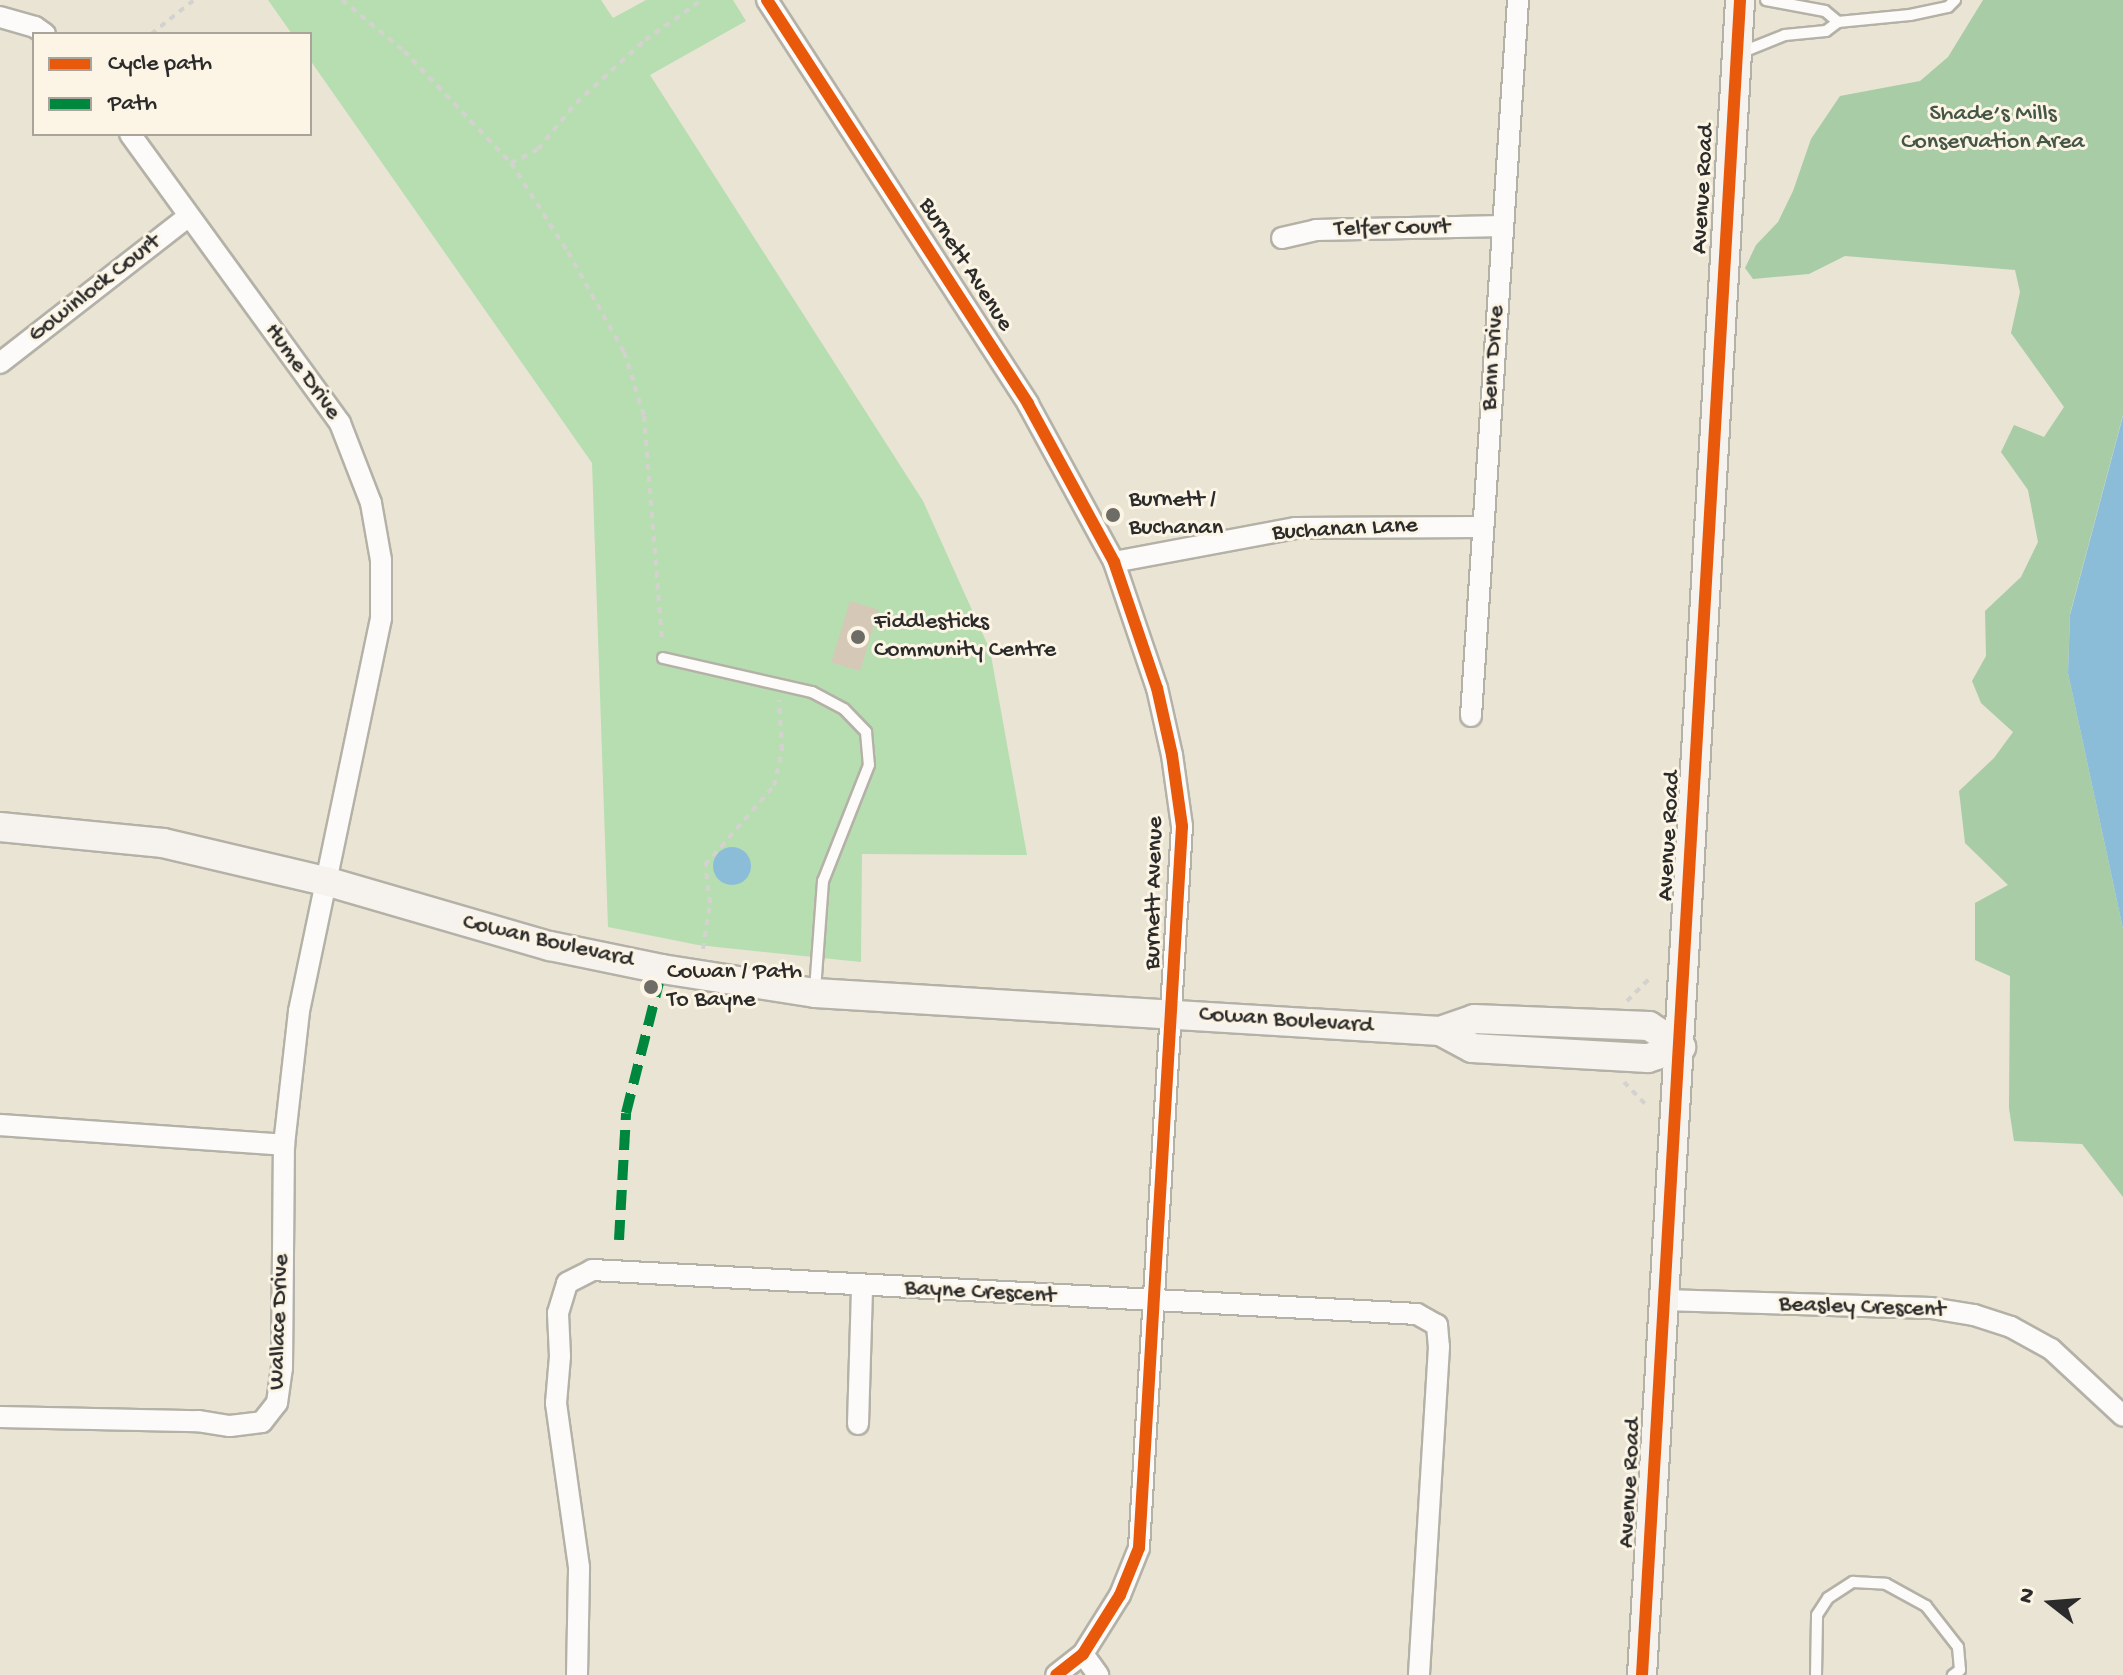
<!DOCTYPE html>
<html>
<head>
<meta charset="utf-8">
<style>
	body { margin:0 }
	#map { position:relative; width:2123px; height:1675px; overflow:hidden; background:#e9e4d4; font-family:"Gochi Hand",sans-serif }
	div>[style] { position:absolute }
	.green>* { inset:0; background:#b7deb1 }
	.forest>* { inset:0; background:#a8cca5 }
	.water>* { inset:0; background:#8bbdd9 }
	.round { border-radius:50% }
	.building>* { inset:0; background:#d5c8b7; transform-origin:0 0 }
	.path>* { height:4px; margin-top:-2px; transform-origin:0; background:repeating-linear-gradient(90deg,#d4d2ce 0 6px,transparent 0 12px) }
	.roads { filter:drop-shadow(2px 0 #b4b1a7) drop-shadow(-2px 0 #b4b1a7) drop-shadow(0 2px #b4b1a7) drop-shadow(0 -2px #b4b1a7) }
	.lane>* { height:10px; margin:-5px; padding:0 5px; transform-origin:5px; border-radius:5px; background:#fcfbf9 }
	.street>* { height:20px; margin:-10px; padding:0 10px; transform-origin:10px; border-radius:10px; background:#fcfbf9 }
	.secondary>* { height:28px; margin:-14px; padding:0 14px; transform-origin:14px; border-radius:14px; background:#f6f2ee }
	.quiet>* { height:10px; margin-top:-5px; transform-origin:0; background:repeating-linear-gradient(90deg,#00873e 0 20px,transparent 0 30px) }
	.cycleway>* { height:12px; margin:-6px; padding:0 6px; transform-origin:6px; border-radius:6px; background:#e8590c }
	.dots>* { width:22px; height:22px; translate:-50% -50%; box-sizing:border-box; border:4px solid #fcf5e5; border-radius:50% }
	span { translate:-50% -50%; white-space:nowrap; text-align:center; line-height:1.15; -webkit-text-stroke:6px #fcf5e5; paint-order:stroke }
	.park-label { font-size:24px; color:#445646 }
	.street-label { font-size:24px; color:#2b2b2b }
	.poi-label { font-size:24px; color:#2b2b2b }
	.left { translate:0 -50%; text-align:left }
	.legend { position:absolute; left:32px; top:32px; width:280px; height:104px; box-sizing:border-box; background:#fcf5e5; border:2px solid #a8a49b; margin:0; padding:10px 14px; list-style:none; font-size:24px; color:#2b2b2b }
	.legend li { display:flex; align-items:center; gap:16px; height:40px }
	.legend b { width:40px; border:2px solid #a8a49b }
	.north { position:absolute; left:2011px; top:1563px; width:80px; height:80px; -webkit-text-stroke:6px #fcf5e5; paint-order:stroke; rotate:287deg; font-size:22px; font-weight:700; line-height:32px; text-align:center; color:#2b2b2b }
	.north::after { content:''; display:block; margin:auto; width:28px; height:36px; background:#2b2b2b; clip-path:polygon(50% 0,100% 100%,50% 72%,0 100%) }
</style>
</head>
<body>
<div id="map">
	<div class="green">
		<i style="clip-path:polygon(268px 0,601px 0,613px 18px,646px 0,733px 0,746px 21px,650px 75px,923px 501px,990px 650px,1027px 855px,862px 854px,861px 962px,698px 945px,608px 927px,592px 463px,310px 60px,310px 34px,292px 34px)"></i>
	</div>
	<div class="forest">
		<i style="clip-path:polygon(1983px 0,2123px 0,2123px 415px,2070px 614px,2068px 673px,2123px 929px,2123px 1197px,2082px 1144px,2014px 1141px,2009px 1108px,2010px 976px,1975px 960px,1975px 903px,2008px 885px,1965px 843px,1959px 791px,1994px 758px,2013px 732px,1981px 703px,1972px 681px,1986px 656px,1985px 611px,2021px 577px,2038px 542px,2028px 490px,2001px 452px,2014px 425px,2044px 437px,2064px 407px,2011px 333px,2020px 292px,2015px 270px,1845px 256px,1809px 274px,1753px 279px,1745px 268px,1756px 245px,1778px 222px,1793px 191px,1811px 139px,1840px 96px,1920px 81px,1948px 57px)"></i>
	</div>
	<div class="water">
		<i style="clip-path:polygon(2123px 416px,2123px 929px,2068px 673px,2070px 615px)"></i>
		<i class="round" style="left:713px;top:847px;width:38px;height:38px"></i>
	</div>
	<div class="building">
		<i style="left:850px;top:601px;width:30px;height:64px;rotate:17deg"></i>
	</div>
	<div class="path">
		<i style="left:342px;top:0;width:80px;rotate:39.4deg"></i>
		<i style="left:404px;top:51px;width:155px;rotate:46.3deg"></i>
		<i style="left:511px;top:163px;width:106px;rotate:57.4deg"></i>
		<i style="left:568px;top:252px;width:115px;rotate:60.8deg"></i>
		<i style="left:624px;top:352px;width:67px;rotate:72.6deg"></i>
		<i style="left:644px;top:416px;width:227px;rotate:85.4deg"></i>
		<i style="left:151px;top:34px;width:55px;rotate:-38.3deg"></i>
		<i style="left:511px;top:163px;width:30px;rotate:-27deg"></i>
		<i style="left:538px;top:149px;width:60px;rotate:-50.4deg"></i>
		<i style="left:576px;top:103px;width:93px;rotate:-42.4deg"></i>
		<i style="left:645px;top:40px;width:70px;rotate:-35.1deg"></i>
		<i style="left:703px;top:949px;width:47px;rotate:-81.3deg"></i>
		<i style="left:710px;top:903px;width:38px;rotate:-97deg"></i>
		<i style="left:705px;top:865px;width:105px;rotate:-48.9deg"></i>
		<i style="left:774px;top:786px;width:37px;rotate:-77deg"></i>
		<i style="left:782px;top:750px;width:50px;rotate:-93.4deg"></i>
		<i style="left:1627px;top:1001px;width:35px;rotate:-45deg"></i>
		<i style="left:1624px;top:1082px;width:30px;rotate:46deg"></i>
	</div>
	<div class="roads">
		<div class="lane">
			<i style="left:1766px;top:0;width:60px;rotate:10.6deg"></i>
			<i style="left:1825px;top:11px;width:17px;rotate:40deg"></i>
			<i style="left:1740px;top:53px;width:48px;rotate:-21.8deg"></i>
			<i style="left:1785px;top:35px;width:41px;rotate:-5.6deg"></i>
			<i style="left:1826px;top:31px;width:15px;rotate:-37deg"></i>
			<i style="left:1838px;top:22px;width:72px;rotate:-5.6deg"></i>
			<i style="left:1910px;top:15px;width:39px;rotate:-12deg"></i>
			<i style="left:1948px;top:7px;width:10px;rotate:-45deg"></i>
			<i style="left:663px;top:658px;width:153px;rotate:12.9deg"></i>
			<i style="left:812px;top:692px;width:36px;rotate:28deg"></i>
			<i style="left:844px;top:709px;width:32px;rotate:46deg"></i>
			<i style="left:866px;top:732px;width:33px;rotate:85deg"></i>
			<i style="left:869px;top:765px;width:125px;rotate:111.6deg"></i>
			<i style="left:823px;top:881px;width:110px;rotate:94.2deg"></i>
			<i style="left:1816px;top:1675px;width:60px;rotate:-89deg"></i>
			<i style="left:1817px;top:1615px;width:20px;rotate:-57deg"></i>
			<i style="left:1828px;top:1598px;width:30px;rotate:-33deg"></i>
			<i style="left:1853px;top:1582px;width:33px;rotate:3deg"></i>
			<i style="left:1886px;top:1584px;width:46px;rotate:28.8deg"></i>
			<i style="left:1926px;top:1606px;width:52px;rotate:52deg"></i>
			<i style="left:1958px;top:1647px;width:23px;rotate:85deg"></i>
			<i style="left:1960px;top:1670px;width:9px;rotate:144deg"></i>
		</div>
		<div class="street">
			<i style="left:767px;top:0;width:481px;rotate:57.1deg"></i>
			<i style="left:1028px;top:404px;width:180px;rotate:61.4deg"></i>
			<i style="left:1114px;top:562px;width:133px;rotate:71.2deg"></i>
			<i style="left:1157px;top:688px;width:69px;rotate:77.4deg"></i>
			<i style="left:1172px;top:755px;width:72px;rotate:82deg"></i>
			<i style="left:1182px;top:826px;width:723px;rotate:93.41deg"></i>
			<i style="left:1139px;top:1548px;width:51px;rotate:112deg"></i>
			<i style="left:1120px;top:1595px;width:70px;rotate:122.1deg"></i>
			<i style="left:1083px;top:1654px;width:34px;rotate:142deg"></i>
			<i style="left:0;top:17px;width:36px;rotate:16deg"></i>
			<i style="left:35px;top:27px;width:12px;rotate:35deg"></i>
			<i style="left:1282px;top:238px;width:35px;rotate:-13deg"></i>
			<i style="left:1316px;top:230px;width:187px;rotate:-1.2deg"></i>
			<i style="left:0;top:363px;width:239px;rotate:-37.9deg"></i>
			<i style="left:1114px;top:562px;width:184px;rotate:-10.6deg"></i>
			<i style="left:1295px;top:528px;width:187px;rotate:-0.3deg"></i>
			<i style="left:1471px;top:716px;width:718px;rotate:-86.24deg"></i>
			<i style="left:0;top:1125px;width:285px;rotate:4deg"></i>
			<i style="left:1663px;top:1300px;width:268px;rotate:1.7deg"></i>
			<i style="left:1931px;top:1308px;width:44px;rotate:9.2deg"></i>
			<i style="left:1974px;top:1315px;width:39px;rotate:18deg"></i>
			<i style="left:2011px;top:1327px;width:46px;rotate:28.8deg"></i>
			<i style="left:2051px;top:1349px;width:98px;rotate:42.9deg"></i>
			<i style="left:0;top:1417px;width:198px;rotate:1.2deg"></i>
			<i style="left:198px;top:1421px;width:32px;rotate:9deg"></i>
			<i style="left:230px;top:1426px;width:32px;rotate:-7deg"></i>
			<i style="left:262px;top:1422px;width:24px;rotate:-52deg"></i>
			<i style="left:277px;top:1403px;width:35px;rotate:-82deg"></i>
			<i style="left:282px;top:1368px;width:223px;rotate:-89.5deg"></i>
			<i style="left:284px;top:1145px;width:135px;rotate:-83.6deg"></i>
			<i style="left:299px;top:1011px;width:401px;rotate:-78.2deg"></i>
			<i style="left:381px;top:618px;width:58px;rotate:-90deg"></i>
			<i style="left:381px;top:560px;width:58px;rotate:-100deg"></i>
			<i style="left:371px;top:503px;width:86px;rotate:-111.2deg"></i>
			<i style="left:340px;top:423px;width:357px;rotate:-126deg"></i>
			<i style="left:858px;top:1424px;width:138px;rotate:-88.3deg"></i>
			<i style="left:1083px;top:1654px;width:26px;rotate:54deg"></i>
			<i style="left:577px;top:1675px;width:108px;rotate:-88.9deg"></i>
			<i style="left:579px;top:1567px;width:166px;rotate:-98deg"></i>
			<i style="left:556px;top:1403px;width:47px;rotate:-85.1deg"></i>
			<i style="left:560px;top:1356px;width:43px;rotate:-92.7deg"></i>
			<i style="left:558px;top:1313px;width:31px;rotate:-73deg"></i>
			<i style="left:567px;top:1283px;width:28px;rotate:-27deg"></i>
			<i style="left:592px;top:1270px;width:826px;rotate:3.05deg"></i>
			<i style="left:1417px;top:1314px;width:23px;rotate:29deg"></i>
			<i style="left:1437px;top:1325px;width:22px;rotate:85deg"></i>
			<i style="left:1439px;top:1347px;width:329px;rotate:93.5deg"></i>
		</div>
		<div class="secondary">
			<i style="left:0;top:827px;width:164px;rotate:5.6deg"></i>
			<i style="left:163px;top:843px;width:171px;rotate:13.2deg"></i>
			<i style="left:329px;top:882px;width:230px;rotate:16.2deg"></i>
			<i style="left:550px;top:946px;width:114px;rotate:11.6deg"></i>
			<i style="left:662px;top:969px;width:155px;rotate:8.9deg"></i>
			<i style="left:815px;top:993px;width:626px;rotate:3.48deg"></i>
			<i style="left:1440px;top:1031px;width:36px;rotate:-19deg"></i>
			<i style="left:1474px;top:1019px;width:175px;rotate:2.3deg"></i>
			<i style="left:1649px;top:1026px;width:38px;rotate:33deg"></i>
			<i style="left:1440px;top:1031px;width:36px;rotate:28deg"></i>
			<i style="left:1472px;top:1048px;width:176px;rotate:3.3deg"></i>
			<i style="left:1648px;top:1058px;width:35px;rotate:-18deg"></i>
			<i style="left:1642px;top:1675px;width:1678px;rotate:-86.65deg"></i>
		</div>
	</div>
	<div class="quiet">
		<i style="left:619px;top:1240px;width:127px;rotate:-86.8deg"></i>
		<i style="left:626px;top:1113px;width:134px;rotate:-75.8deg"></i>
	</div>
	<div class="cycleway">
		<i style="left:767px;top:0;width:481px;rotate:57.1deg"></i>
		<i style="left:1028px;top:404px;width:180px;rotate:61.4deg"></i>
		<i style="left:1114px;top:562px;width:133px;rotate:71.2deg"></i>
		<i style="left:1157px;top:688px;width:69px;rotate:77.4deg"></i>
		<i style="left:1172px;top:755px;width:72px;rotate:82deg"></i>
		<i style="left:1182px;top:826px;width:723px;rotate:93.41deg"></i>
		<i style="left:1139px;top:1548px;width:51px;rotate:112deg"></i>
		<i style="left:1120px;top:1595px;width:70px;rotate:122.1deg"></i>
		<i style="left:1083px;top:1654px;width:34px;rotate:142deg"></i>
		<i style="left:1642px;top:1675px;width:1678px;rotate:-86.65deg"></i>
	</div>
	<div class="dots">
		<i style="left:1113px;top:515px;background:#6e6c66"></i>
		<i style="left:858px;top:637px;background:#6e6c66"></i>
		<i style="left:651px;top:987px;background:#6e6c66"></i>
	</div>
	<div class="park-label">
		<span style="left:1993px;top:129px">Shade’s Mills<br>Conservation Area</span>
	</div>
	<div class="street-label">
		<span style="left:1704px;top:189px;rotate:-87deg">Avenue Road</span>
		<span style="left:1392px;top:229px;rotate:-1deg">Telfer Court</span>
		<span style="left:965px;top:265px;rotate:57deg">Burnett Avenue</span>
		<span style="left:95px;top:289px;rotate:-38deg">Gowinlock Court</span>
		<span style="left:1494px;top:358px;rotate:-86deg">Benn Drive</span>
		<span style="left:302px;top:372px;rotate:54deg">Hume Drive</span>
		<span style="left:1345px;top:530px;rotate:-3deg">Buchanan Lane</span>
		<span style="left:1670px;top:836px;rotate:-87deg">Avenue Road</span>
		<span style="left:1155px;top:893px;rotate:-89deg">Burnett Avenue</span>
		<span style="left:548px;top:942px;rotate:13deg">Cowan Boulevard</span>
		<span style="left:1286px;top:1021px;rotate:4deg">Cowan Boulevard</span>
		<span style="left:980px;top:1293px;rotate:3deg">Bayne Crescent</span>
		<span style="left:1862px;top:1308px;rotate:2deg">Beasley Crescent</span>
		<span style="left:280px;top:1322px;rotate:-88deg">Wallace Drive</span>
		<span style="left:1631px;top:1483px;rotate:-87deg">Avenue Road</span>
	</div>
	<div class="poi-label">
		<span class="left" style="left:1129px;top:515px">Burnett /<br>Buchanan</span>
		<span class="left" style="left:874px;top:637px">Fiddlesticks<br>Community Centre</span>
		<span class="left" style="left:667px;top:987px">Cowan / Path<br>To Bayne</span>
	</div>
	<ul class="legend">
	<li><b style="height:10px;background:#e8590c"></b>Cycle path</li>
	<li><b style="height:10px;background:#00873e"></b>Path</li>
	</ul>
	<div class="north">N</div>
</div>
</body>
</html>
